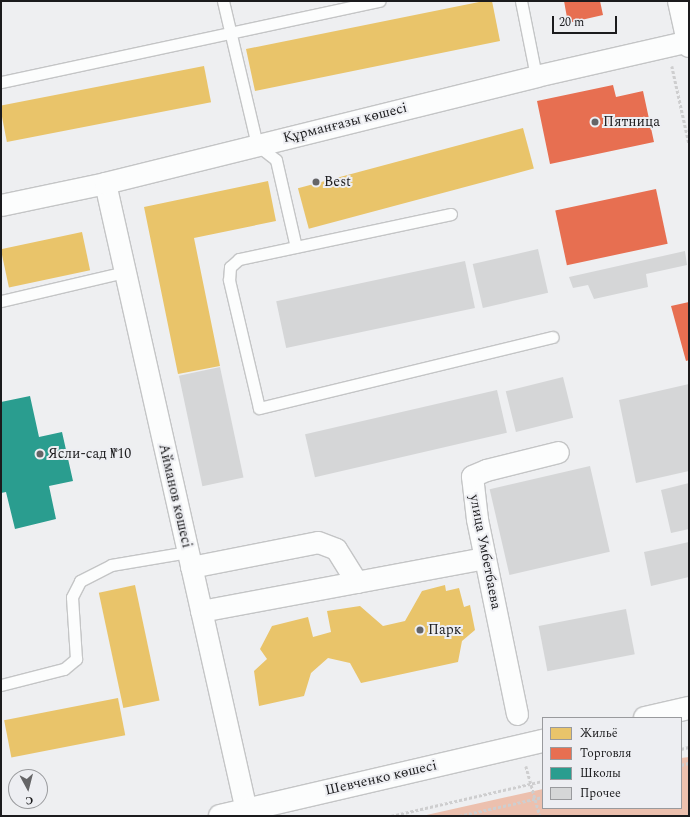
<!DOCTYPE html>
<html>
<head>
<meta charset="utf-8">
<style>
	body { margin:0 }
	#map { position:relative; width:690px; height:817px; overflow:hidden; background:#eeeff1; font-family:Spectral,serif }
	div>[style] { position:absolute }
	.forest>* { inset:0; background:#ecc0ae }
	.homes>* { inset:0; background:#e9c46a; transform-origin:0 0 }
	.shops>* { inset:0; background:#e76f51; transform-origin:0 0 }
	.schools>* { inset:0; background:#2a9d8f }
	.building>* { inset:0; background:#d5d6d7; transform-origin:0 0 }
	.path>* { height:2.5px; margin-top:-1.25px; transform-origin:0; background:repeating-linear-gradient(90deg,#cececf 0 3px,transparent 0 5px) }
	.roads { filter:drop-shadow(1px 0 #c4c5c6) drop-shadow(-1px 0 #c4c5c6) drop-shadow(0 1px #c4c5c6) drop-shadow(0 -1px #c4c5c6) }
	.lane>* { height:11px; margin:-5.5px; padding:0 5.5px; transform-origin:5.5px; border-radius:5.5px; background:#fcfdfd }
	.street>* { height:21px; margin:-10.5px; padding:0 10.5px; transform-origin:10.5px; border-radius:10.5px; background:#fcfdfd }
	.secondary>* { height:22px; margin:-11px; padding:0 11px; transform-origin:11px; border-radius:11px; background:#fcfdfd }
	.dots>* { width:11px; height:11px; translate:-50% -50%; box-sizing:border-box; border:2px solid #edeef2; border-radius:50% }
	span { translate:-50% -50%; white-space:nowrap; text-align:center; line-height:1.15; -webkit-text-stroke:4px #edeef2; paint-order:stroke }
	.poi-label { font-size:14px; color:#1b1b1d }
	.left { translate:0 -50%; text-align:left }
	.street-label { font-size:14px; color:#1b1b1d }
	.frame { position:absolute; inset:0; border:2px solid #1b1b1d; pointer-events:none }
	.legend { position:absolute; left:542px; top:717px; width:140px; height:92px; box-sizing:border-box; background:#edeef2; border:1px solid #999a9d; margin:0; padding:5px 7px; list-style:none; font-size:12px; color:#1b1b1d }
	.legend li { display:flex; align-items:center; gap:8px; height:20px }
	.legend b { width:20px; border:1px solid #999a9d }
	.north { position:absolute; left:8px; top:769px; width:40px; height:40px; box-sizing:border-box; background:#edeef2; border:1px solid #999a9d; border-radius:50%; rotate:173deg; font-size:11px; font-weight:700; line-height:16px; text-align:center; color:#1b1b1d }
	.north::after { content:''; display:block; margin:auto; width:14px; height:18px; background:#656567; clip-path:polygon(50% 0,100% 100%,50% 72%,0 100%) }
	.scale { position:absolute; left:552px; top:16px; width:65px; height:18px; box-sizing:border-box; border:2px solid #1b1b1d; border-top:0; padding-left:5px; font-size:12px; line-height:14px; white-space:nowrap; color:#1b1b1d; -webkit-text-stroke:3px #edeef2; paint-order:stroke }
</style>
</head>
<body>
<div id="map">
	<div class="forest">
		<i style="clip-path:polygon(689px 757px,689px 816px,422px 816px,543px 789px,543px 808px,681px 808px,681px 758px)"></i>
	</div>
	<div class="homes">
		<i style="clip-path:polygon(484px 1px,492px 1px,500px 41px,255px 91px,246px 49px)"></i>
		<i style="left:204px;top:66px;width:37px;height:208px;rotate:79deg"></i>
		<i style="left:523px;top:128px;width:42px;height:233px;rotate:75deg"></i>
		<i style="clip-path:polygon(268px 181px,276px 221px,194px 238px,220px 366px,178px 374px,144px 207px)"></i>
		<i style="left:82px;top:232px;width:39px;height:83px;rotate:78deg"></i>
		<i style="left:135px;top:585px;width:118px;height:37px;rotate:78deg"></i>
		<i style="clip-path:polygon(445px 585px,446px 591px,459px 588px,464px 607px,470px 605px,475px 630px,462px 641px,458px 662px,361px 683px,350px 663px,328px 658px,311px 673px,304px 696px,259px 706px,254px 671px,267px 659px,260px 649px,272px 626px,308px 617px,313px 637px,331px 632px,327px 611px,360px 606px,383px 626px,405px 621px,422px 591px)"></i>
		<i style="left:118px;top:698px;width:38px;height:116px;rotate:79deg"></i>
	</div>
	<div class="shops">
		<i style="clip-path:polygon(564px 1px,600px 1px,603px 15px,568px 23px)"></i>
		<i style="clip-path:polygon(613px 85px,616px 97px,643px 91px,654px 142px,550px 164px,537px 101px)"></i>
		<i style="left:656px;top:189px;width:56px;height:103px;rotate:78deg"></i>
		<i style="clip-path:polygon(689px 302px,689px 360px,686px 361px,671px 306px)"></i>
	</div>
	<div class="schools">
		<i style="clip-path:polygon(30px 396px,39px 437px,62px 432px,73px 481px,49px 486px,56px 519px,15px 529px,6px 492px,1px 493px,1px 402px)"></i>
	</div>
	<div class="building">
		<i style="left:538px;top:249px;width:45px;height:67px;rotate:77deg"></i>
		<i style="clip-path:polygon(685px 251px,687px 265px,646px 274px,648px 287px,594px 299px,588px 285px,573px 288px,569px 277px)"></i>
		<i style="left:465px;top:261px;width:48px;height:193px;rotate:78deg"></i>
		<i style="left:220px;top:367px;width:113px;height:42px;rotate:78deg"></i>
		<i style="left:563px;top:377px;width:42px;height:59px;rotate:76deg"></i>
		<i style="clip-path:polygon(689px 384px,689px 471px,636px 483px,619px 400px)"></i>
		<i style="left:497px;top:390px;width:44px;height:197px;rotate:77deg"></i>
		<i style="left:590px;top:466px;width:88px;height:103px;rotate:77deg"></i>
		<i style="clip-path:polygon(689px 483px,689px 529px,671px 533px,661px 490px)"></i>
		<i style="clip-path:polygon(689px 542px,689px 577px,651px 586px,644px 552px)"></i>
		<i style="left:626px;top:609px;width:46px;height:89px;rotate:79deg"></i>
	</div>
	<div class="path">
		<i style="left:672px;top:66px;width:79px;rotate:77.6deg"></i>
		<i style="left:681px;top:749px;width:8px;rotate:-14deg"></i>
		<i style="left:681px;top:765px;width:8px;rotate:-14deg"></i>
		<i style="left:526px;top:766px;width:52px;rotate:74.4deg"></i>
		<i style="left:391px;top:816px;width:156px;rotate:-13deg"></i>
		<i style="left:459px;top:816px;width:86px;rotate:-12.7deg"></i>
	</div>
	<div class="roads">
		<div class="lane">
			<i style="left:223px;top:1px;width:148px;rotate:76.7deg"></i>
			<i style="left:257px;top:145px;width:24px;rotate:38deg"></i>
			<i style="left:276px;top:160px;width:89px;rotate:77.1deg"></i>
			<i style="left:521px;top:1px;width:76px;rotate:78.7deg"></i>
			<i style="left:1px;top:82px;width:387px;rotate:-12.1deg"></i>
			<i style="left:451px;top:214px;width:217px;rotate:168deg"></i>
			<i style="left:239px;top:259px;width:12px;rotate:138deg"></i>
			<i style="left:230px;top:267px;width:13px;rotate:94deg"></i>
			<i style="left:229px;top:280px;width:131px;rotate:76.8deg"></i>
			<i style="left:259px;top:408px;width:302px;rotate:-13.6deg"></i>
			<i style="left:1px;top:301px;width:127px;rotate:-13.2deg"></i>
			<i style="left:1px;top:685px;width:65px;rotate:-14.3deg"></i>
			<i style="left:64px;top:669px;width:16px;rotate:-40deg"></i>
			<i style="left:76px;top:659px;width:62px;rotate:-93.7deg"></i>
			<i style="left:72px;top:597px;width:18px;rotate:-63deg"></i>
			<i style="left:80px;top:581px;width:35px;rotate:-27deg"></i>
			<i style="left:111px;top:565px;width:78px;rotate:-9.6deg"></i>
		</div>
		<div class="street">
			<i style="left:105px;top:183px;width:643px;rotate:77.33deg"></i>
			<i style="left:1px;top:205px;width:106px;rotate:-11.9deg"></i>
			<i style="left:105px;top:183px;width:444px;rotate:-13.9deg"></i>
			<i style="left:536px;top:76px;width:157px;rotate:-12.9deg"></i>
			<i style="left:191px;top:567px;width:129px;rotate:-11.1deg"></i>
			<i style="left:318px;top:542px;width:19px;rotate:21deg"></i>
			<i style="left:336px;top:549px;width:39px;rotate:58deg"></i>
			<i style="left:201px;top:611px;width:289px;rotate:-10.6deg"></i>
			<i style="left:517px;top:714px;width:199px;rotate:-101.6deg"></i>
			<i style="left:477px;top:519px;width:43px;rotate:-96.6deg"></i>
			<i style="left:472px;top:476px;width:15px;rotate:-23deg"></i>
			<i style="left:486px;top:470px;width:74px;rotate:-14deg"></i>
		</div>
		<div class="secondary">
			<i style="left:679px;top:1px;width:46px;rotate:77.5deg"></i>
			<i style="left:645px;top:718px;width:45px;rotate:-12.8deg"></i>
			<i style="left:220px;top:816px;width:332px;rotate:-13.1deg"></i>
		</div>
	</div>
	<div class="dots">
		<i style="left:595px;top:122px;background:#656567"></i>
		<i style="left:316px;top:182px;background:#656567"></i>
		<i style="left:40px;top:454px;background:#656567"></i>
		<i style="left:420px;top:630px;background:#656567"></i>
	</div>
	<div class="poi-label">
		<span class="left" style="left:603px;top:122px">Пятница</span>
		<span class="left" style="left:324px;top:182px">Best</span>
		<span class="left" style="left:48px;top:454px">Ясли-сад №10</span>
		<span class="left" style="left:428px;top:630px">Парк</span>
	</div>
	<div class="street-label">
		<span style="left:345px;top:123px;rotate:-14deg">Құрманғазы көшесі</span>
		<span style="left:175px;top:496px;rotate:77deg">Айманов көшесі</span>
		<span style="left:485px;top:552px;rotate:79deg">улица Умбетбаева</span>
		<span style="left:381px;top:778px;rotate:-13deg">Шевченко көшесі</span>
	</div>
	<div class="frame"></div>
	<ul class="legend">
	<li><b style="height:11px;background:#e9c46a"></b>Жильё</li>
	<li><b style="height:11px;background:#e76f51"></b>Торговля</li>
	<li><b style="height:11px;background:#2a9d8f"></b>Школы</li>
	<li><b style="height:11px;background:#d5d6d7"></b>Прочее</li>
	</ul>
	<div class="north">С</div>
	<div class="scale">20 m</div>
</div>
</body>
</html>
